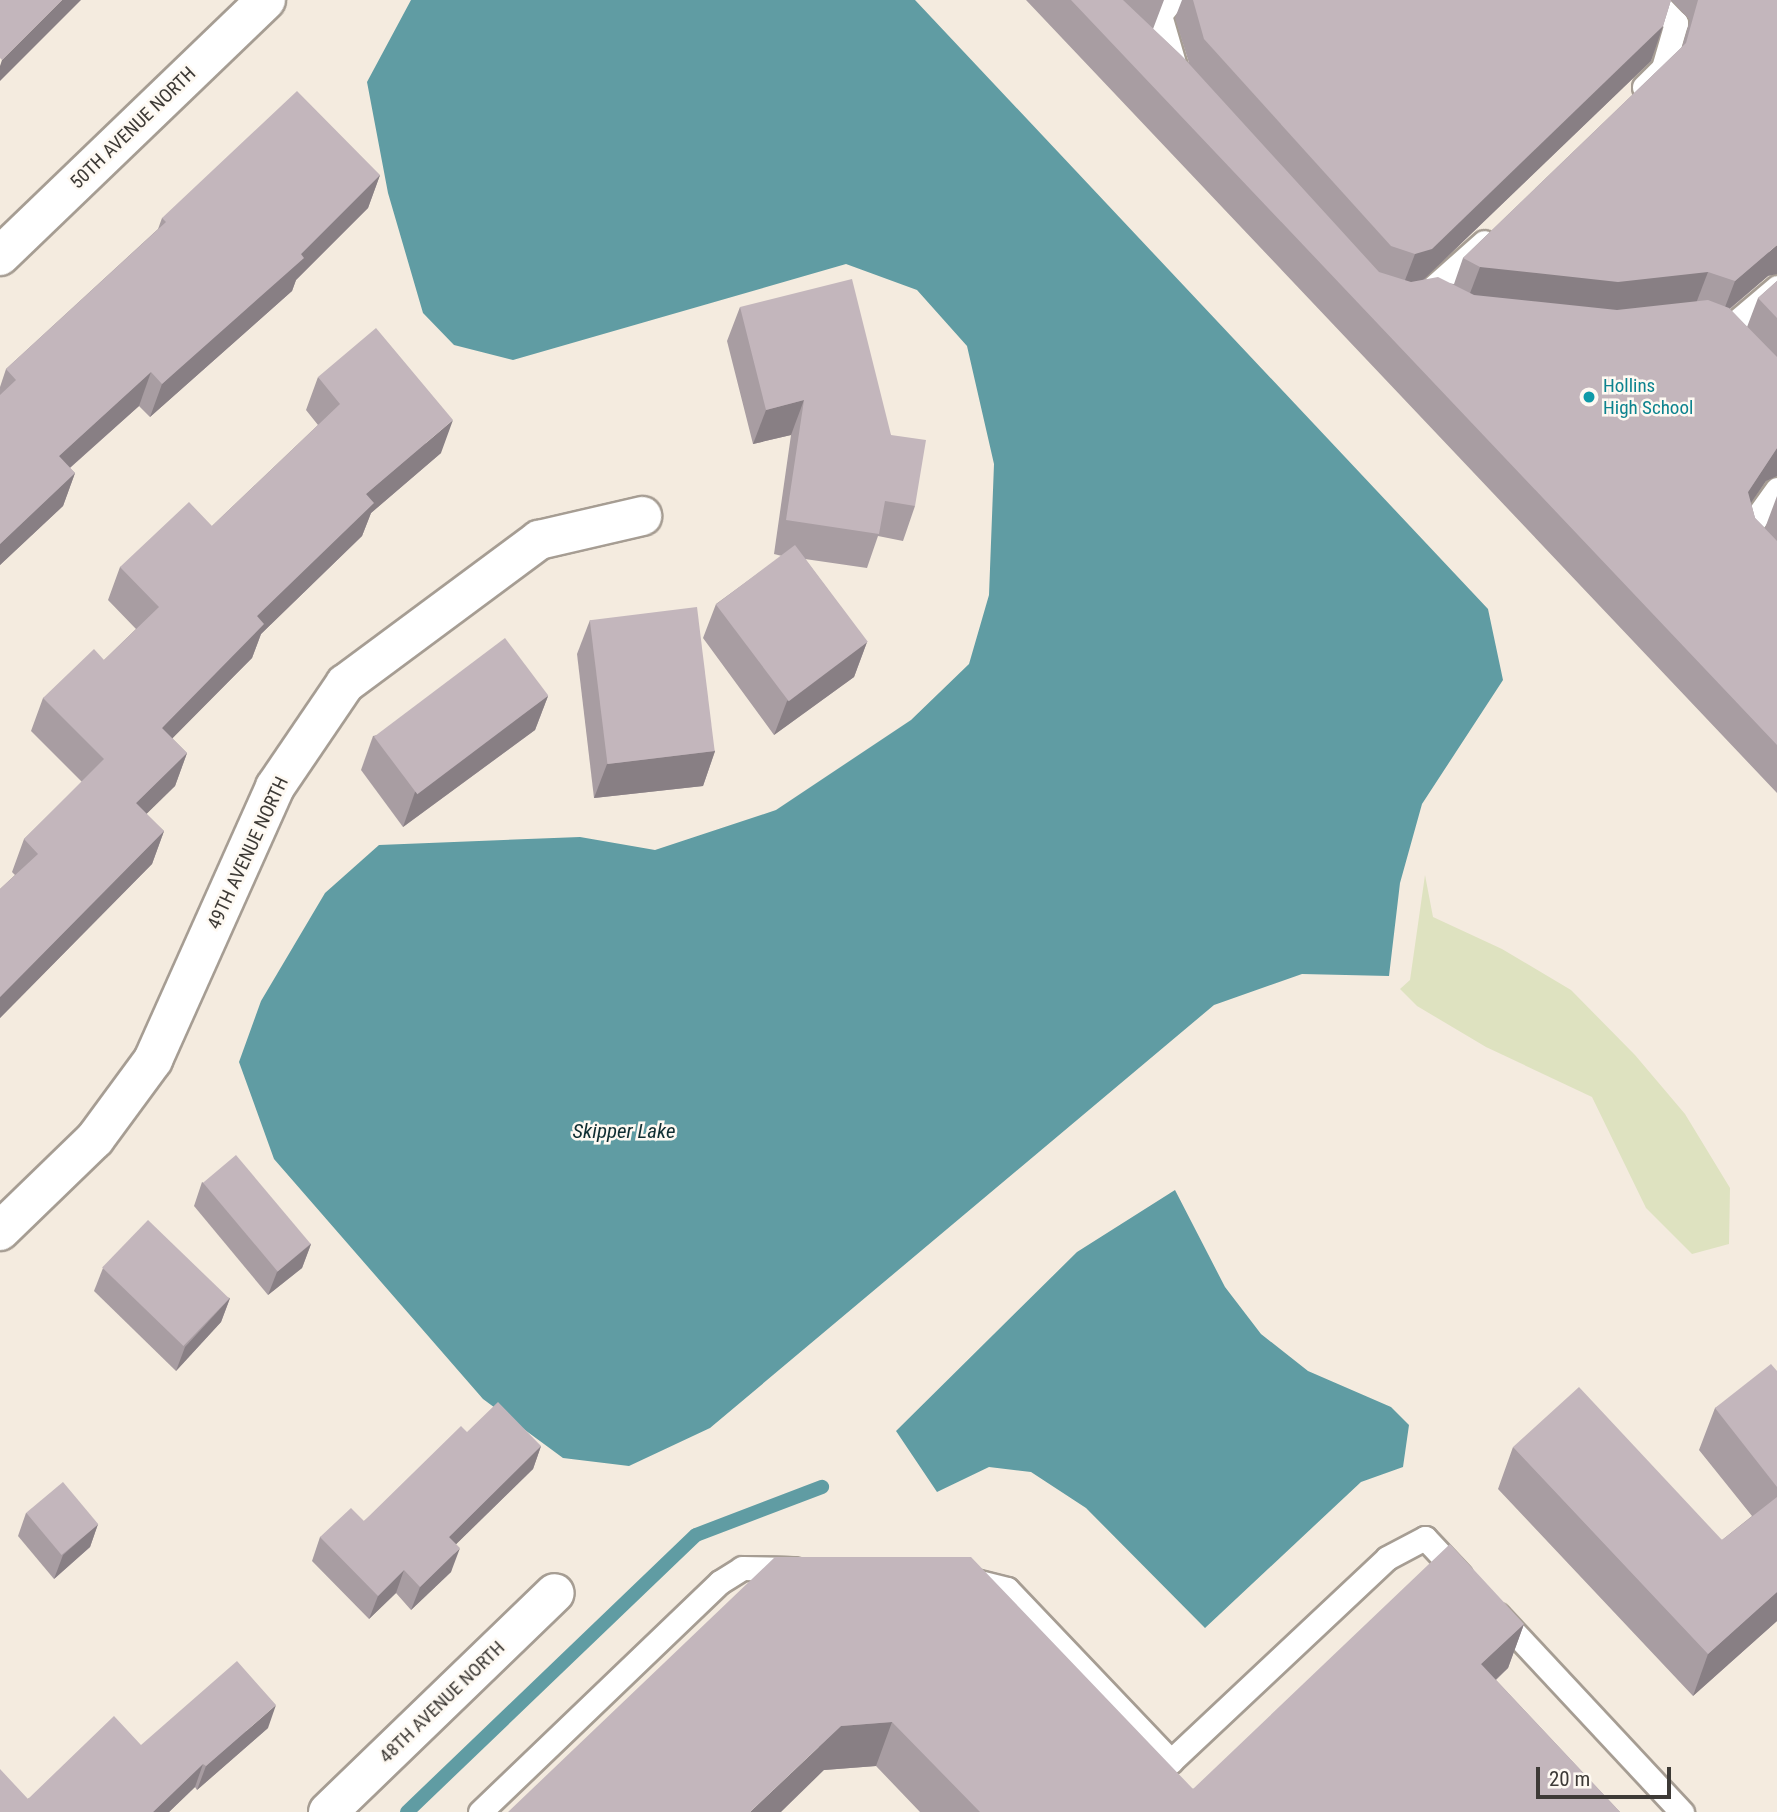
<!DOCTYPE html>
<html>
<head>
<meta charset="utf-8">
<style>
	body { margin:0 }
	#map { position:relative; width:1777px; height:1812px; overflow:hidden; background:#f4ebdf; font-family:"Roboto Condensed",sans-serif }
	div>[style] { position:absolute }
	.green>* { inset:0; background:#dee2c0 }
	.water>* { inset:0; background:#609ca3 }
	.stream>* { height:14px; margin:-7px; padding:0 7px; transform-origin:7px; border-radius:7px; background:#609ca3 }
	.roads { filter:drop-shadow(2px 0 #a69d93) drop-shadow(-2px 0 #a69d93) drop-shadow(0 2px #a69d93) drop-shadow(0 -2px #a69d93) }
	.lane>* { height:23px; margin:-11.5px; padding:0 11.5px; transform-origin:11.5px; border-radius:11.5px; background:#fff }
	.street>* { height:38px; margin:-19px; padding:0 19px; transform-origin:19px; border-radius:19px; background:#fff }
	.wall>* { inset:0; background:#a89da2 }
	.shaded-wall>* { inset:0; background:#887f84 }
	.building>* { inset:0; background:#c3b6bc; transform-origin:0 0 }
	.dots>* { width:19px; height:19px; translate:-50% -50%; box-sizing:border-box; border:4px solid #fef9f2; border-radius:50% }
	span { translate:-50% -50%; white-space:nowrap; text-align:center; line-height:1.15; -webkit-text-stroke:5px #fef9f2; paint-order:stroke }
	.street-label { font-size:19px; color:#3d3a36 }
	.culture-label { font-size:19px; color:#0d838f }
	.left { translate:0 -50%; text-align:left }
	.water-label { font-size:21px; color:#0f2e32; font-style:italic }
	.scale { position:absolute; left:1536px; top:1767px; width:135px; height:32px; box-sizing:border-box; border:4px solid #3d3a36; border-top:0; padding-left:9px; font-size:21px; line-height:24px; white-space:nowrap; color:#3d3a36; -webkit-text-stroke:5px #fef9f2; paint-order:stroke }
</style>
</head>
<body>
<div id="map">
	<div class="green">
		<i style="clip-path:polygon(1425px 875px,1433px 917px,1502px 949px,1571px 990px,1635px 1055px,1685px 1114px,1730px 1188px,1729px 1244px,1692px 1254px,1646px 1208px,1592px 1097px,1486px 1047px,1417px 1006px,1400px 989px,1410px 980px)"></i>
	</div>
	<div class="water">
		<i style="clip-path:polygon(411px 0,915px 0,1488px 609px,1503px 680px,1422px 804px,1400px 883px,1389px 976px,1302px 974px,1214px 1005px,710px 1428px,629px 1466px,563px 1458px,483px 1399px,274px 1159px,239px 1062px,261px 1001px,325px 893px,379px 845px,580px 837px,655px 850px,776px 810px,911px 720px,969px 664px,989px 595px,994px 464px,967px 346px,917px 290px,846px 264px,513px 360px,454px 345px,423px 313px,388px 193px,367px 82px)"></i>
		<i style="clip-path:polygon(1175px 1190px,1225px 1287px,1261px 1334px,1308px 1371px,1391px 1407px,1409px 1425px,1403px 1467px,1361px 1482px,1205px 1628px,1086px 1508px,1031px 1472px,989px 1467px,937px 1492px,896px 1431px,1077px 1252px)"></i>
	</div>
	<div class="stream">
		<i style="left:407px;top:1812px;width:400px;rotate:-43.8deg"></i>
		<i style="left:696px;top:1535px;width:135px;rotate:-20.9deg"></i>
	</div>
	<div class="roads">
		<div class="lane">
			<i style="left:1172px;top:0;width:19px;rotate:129deg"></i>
			<i style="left:1160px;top:15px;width:57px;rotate:73.8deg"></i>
			<i style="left:1644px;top:87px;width:27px;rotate:-45deg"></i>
			<i style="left:1663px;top:68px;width:47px;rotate:-73.9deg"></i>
			<i style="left:1676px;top:23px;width:32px;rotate:-134deg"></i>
			<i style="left:1421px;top:298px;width:84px;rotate:-41.6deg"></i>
			<i style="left:1725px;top:331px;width:68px;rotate:-40.2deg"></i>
			<i style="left:1777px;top:489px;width:48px;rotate:125.7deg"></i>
			<i style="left:1749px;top:528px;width:16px;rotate:75deg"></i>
			<i style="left:1753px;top:543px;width:35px;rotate:46deg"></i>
			<i style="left:971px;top:1580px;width:37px;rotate:14deg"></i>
			<i style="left:1007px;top:1589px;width:238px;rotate:46.4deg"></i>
			<i style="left:1171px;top:1761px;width:296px;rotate:-43.2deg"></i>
			<i style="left:1387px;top:1558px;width:43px;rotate:-27.8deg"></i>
			<i style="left:1425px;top:1538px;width:51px;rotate:46.6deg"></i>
			<i style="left:1498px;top:1615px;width:270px;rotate:47deg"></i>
			<i style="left:480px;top:1812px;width:332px;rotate:-43.8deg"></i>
			<i style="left:720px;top:1582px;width:26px;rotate:-32deg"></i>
			<i style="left:742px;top:1568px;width:52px;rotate:1.1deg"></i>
		</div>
		<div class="street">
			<i style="left:0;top:256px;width:369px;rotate:-43.9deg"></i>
			<i style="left:0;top:1231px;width:132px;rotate:-44.1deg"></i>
			<i style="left:95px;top:1139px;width:98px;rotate:-53.7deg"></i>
			<i style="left:153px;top:1060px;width:299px;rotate:-65.9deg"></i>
			<i style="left:275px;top:787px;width:125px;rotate:-55.8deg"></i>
			<i style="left:345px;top:684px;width:242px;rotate:-36.6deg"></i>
			<i style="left:539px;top:540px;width:106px;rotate:-13.1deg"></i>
			<i style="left:328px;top:1812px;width:315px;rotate:-44deg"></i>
		</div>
	</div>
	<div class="wall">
		<i style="clip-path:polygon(1026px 0,1164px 0,1153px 29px,1189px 63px,1175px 18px,1182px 0,1671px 0,1663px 26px,1651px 61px,1424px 279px,1454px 284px,1463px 258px,1682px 47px,1690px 20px,1671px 0,1777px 0,1768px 276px,1730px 309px,1747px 327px,1758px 298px,1777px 281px,1777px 476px,1766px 481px,1751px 503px,1755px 518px,1765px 528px,1777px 496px,1777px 793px)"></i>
		<i style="clip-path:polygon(380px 175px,368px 208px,296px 280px,292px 291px,150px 417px,139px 406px,70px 468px,75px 473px,63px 506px,0 565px,0 387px,6px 369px,158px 229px,162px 218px)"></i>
		<i style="clip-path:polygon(740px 307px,891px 435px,915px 506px,903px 541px,878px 536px,867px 568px,805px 559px,867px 642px,854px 677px,774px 735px,703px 638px,716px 604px,782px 556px,774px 554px,791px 435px,753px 444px,727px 341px)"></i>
		<i style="clip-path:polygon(318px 377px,441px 453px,371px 513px,362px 536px,261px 634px,252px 658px,172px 738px,187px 753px,175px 786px,146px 814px,164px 831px,152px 864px,0 1018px,0 889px,15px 875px,12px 872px,24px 839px,82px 782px,31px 731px,43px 698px,104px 660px,136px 629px,108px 600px,120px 567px,212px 526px,318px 425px,306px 410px)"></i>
		<i style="clip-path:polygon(590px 620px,715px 751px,703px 786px,594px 798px,577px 654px)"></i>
		<i style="clip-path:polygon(548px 696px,535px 730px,403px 827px,361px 770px,373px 736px)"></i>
		<i style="clip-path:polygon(202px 1182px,311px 1244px,302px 1268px,268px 1295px,194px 1206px)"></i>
		<i style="clip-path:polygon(103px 1268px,230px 1298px,221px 1322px,176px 1371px,94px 1291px)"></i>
		<i style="clip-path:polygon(1777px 1371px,1777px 1621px,1693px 1696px,1498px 1489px,1513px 1447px,1722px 1540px,1752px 1516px,1699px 1450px,1715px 1408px)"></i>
		<i style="clip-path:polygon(467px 1432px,541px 1446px,533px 1469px,456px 1544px,451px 1572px,411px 1610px,396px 1593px,369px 1619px,312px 1561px,320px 1537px,364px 1521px)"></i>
		<i style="clip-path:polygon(26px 1513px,98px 1524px,90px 1547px,54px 1579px,18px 1536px)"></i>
		<i style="clip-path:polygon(775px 1557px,1193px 1789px,1524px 1624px,1508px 1668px,1496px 1680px,1620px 1812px,920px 1812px,876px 1766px,824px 1770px)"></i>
		<i style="clip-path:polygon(268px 1728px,197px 1790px,195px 1787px,169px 1812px,0 1812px,141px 1745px)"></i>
	</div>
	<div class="shaded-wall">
		<i style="clip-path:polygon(62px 0,81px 0,0 81px,0 66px,2px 60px)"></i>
		<i style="clip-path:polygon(1663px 26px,1651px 61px,1420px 283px,1402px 288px,1415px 254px)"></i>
		<i style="clip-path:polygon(380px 175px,368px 208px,296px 280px,292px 291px,150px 417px,162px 384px,301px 254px)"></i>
		<i style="clip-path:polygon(1777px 245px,1777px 274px,1768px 276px,1722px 315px,1735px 281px)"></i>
		<i style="clip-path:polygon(1480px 267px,1708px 272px,1695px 306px,1606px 316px,1467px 301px)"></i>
		<i style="clip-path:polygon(151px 372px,139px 406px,46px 489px,59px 456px)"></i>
		<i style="clip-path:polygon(804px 400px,791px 435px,753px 444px,766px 410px)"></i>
		<i style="clip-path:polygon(453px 420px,441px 453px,371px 513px,362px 536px,261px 634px,252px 658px,150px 761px,162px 728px,257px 616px,366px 494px)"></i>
		<i style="clip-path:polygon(1777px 448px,1777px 476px,1766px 481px,1735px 526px,1748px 492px)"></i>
		<i style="clip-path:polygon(75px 473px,63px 506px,0 565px,0 544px)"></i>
		<i style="clip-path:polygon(867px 642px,854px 677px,774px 735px,787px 701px)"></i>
		<i style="clip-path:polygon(548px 696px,535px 730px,403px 827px,415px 792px)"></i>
		<i style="clip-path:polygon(715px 751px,703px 786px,594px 798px,607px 764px)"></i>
		<i style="clip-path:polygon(187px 753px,175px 786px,124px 836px,136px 803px)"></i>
		<i style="clip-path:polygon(164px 831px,152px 864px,0 1018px,0 997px)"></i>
		<i style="clip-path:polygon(311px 1244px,302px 1268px,268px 1295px,277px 1272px)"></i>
		<i style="clip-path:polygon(230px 1298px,221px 1322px,176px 1371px,185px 1347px)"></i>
		<i style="clip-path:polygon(541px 1446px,533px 1469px,440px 1560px,449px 1537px)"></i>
		<i style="clip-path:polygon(98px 1524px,90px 1547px,54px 1579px,63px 1555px)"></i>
		<i style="clip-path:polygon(460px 1548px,451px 1572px,411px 1610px,420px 1587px)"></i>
		<i style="clip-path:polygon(404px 1570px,396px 1593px,369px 1619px,378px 1596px)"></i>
		<i style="clip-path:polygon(1777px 1592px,1777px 1621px,1693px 1696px,1708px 1654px)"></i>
		<i style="clip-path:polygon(1524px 1624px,1508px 1668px,1465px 1708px,1481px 1664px)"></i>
		<i style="clip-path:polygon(276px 1705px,268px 1728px,197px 1790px,206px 1766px)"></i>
		<i style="clip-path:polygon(892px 1722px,876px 1766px,824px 1770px,781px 1812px,750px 1812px,841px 1726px)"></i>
		<i style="clip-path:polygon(203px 1764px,195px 1787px,169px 1812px,153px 1812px)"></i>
	</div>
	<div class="building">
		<i style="clip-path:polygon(0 0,62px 0,2px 60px,0 58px)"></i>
		<i style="clip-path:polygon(1071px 0,1123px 0,1181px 55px,1379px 272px,1411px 282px,1438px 277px,1474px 295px,1617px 310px,1708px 300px,1729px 308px,1777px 357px,1777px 448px,1748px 492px,1755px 518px,1777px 541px,1777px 745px)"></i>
		<i style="clip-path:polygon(1193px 0,1671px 0,1663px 26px,1432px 249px,1415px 254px,1391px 246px,1204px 39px)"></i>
		<i style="clip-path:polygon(1698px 0,1777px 0,1777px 245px,1735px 281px,1708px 272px,1618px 282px,1480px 267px,1463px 258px,1686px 43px)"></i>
		<i style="clip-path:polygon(297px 91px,380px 175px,301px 254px,304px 258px,162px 384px,151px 372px,59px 456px,75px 473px,0 544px,0 395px,16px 380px,6px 369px,166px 222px,162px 218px)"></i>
		<i style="clip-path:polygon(852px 279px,891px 435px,926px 440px,915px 506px,885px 501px,879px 534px,786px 520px,804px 400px,766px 410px,740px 307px)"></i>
		<i style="clip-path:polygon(1777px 281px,1777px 318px,1758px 298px)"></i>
		<i style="clip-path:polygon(376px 328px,453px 420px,366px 494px,374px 503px,257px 616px,264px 624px,162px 728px,187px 753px,136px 803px,164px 831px,0 997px,0 889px,38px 854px,24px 839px,104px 759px,43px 698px,94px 649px,104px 660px,159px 607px,120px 567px,189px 502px,212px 526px,340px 404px,318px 377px)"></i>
		<i style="left:795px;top:545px;width:121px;height:99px;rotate:53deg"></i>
		<i style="left:697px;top:607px;width:145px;height:108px;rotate:83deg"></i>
		<i style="left:505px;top:638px;width:72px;height:164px;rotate:53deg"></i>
		<i style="left:236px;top:1155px;width:116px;height:43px;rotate:50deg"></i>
		<i style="left:148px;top:1220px;width:113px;height:66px;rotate:44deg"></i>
		<i style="clip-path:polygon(1771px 1364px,1777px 1371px,1777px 1487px,1715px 1408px)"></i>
		<i style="clip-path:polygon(1579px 1387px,1722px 1540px,1777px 1497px,1777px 1592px,1708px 1654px,1513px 1447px)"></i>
		<i style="clip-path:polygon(498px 1402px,541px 1446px,449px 1537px,460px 1548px,420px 1587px,404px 1570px,378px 1596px,320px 1537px,351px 1508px,364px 1521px,461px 1426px,467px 1432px)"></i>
		<i style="left:63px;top:1482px;width:55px;height:48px;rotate:50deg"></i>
		<i style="clip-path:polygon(1450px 1544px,1524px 1624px,1481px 1664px,1620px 1812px,980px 1812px,892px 1722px,841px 1726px,750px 1812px,508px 1812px,775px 1557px,971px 1557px,1193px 1789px)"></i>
		<i style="clip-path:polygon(237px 1661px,276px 1705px,206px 1766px,203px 1764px,153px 1812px,0 1812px,0 1769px,28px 1799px,114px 1716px,141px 1745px)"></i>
	</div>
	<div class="dots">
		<i style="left:1589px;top:397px;background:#0f9aa8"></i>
	</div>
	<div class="street-label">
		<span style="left:133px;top:128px;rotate:-44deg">50TH AVENUE NORTH</span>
		<span style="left:248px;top:853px;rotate:-65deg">49TH AVENUE NORTH</span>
		<span style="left:442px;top:1702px;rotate:-44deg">48TH AVENUE NORTH</span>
	</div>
	<div class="culture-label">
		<span class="left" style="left:1603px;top:397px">Hollins<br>High School</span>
	</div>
	<div class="water-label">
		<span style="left:624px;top:1131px">Skipper Lake</span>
	</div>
	<div class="scale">20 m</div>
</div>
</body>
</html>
